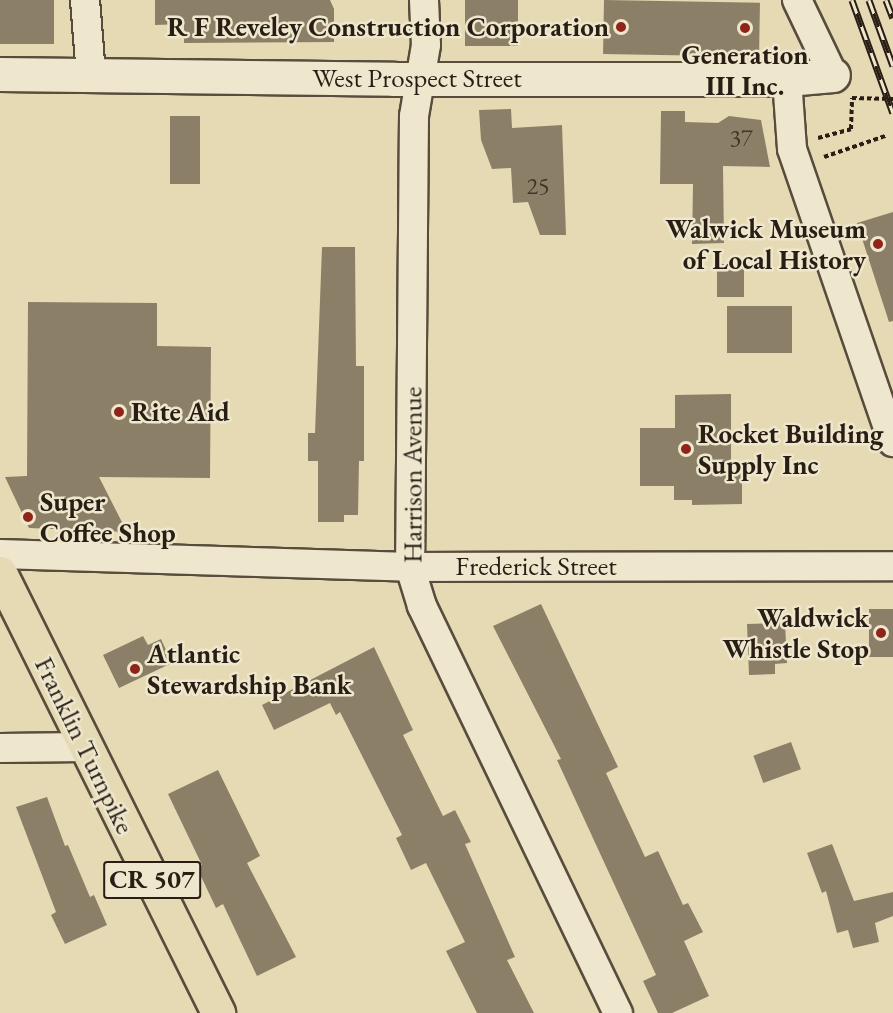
<!DOCTYPE html>
<html>
<head>
<meta charset="utf-8">
<style>
	body { margin:0 }
	#map { position:relative; width:893px; height:1013px; overflow:hidden; background:#e5dab4; font-family:"EB Garamond",serif }
	div>[style] { position:absolute }
	.building>* { inset:0; background:#8b8067; transform-origin:0 0 }
	.path>* { height:4px; margin-top:-2px; transform-origin:0; background:repeating-linear-gradient(90deg,#291e14 0 4.5px,transparent 0 7.5px) }
	.roads { filter:drop-shadow(2px 0 #584d3c) drop-shadow(-2px 0 #584d3c) drop-shadow(0 2px #584d3c) drop-shadow(0 -2px #584d3c) }
	.minor>* { height:28px; margin:-14px; padding:0 14px; transform-origin:14px; border-radius:14px; background:#eee7ce }
	.tertiary>* { height:33px; margin:-16.5px; padding:0 16.5px; transform-origin:16.5px; border-radius:16.5px; background:#eee7ce }
	.primary>* { height:33px; margin:-16.5px; padding:0 16.5px; transform-origin:16.5px; border-radius:16.5px; background:#e5dab4 }
	.rail>* { height:7px; margin-top:-3.5px; transform-origin:0; background:repeating-linear-gradient(90deg,#eee7ce 0 14px,#291e14 0 28px); box-sizing:border-box; border-block:2px solid #291e14 }
	.path-bridge>* { height:4px; margin-top:-2px; transform-origin:0; background:repeating-linear-gradient(90deg,#291e14 0 4.5px,transparent 0 7.5px) }
	.dots>* { width:16px; height:16px; translate:-50% -50%; box-sizing:border-box; border:3px solid #eee7ce; border-radius:50% }
	span { translate:-50% -50%; white-space:nowrap; text-align:center; line-height:1.15; -webkit-text-stroke:5px #eee7ce; paint-order:stroke }
	.number-label { font-size:24px; color:#423629 }
	.number-label span { -webkit-text-stroke-width:0 }
	.shield-label span { padding:2px 4px; background:#eee7ce; border:2px solid; border-radius:4px; -webkit-text-stroke-width:0 }
	.shield-label { font-size:26px; color:#291e14; font-weight:700 }
	.poi-label { font-size:27px; color:#291e14; font-weight:700 }
	.right { translate:-100% -50%; text-align:right }
	.left { translate:0 -50%; text-align:left }
	.street-label { font-size:27px; color:#291e14 }
</style>
</head>
<body>
<div id="map">
	<div class="building">
		<i style="left:0;top:0;width:54px;height:44px"></i>
		<i style="clip-path:polygon(155px 0,330px 0,334px 9px,334px 42px,184px 43px,184px 24px,155px 25px)"></i>
		<i style="left:465px;top:0;width:53px;height:46px"></i>
		<i style="left:604px;top:0;width:156px;height:54px;rotate:1deg"></i>
		<i style="clip-path:polygon(511px 109px,512px 128px,562px 125px,566px 235px,540px 235px,528px 202px,513px 203px,511px 168px,492px 169px,481px 140px,479px 110px)"></i>
		<i style="clip-path:polygon(661px 111px,685px 111px,685px 122px,718px 123px,729px 116px,761px 120px,770px 167px,723px 166px,724px 243px,692px 244px,693px 184px,660px 184px)"></i>
		<i style="left:170px;top:116px;width:30px;height:68px"></i>
		<i style="clip-path:polygon(893px 212px,893px 321px,889px 322px,857px 223px)"></i>
		<i style="clip-path:polygon(322px 247px,355px 247px,356px 366px,364px 366px,364px 461px,359px 461px,358px 515px,344px 515px,344px 522px,318px 522px,318px 461px,308px 461px,308px 433px,315px 433px)"></i>
		<i style="left:717px;top:264px;width:27px;height:33px"></i>
		<i style="clip-path:polygon(28px 302px,157px 303px,157px 346px,211px 347px,210px 478px,99px 477px,127px 532px,29px 528px,5px 477px,27px 476px)"></i>
		<i style="left:727px;top:306px;width:65px;height:47px"></i>
		<i style="clip-path:polygon(731px 394px,731px 470px,742px 470px,742px 504px,692px 505px,692px 500px,674px 500px,674px 486px,640px 486px,640px 428px,675px 428px,675px 395px)"></i>
		<i style="clip-path:polygon(541px 604px,618px 767px,606px 773px,645px 857px,658px 851px,683px 905px,688px 903px,703px 932px,684px 941px,709px 996px,672px 1013px,658px 1013px,643px 981px,656px 975px,557px 760px,561px 759px,493px 626px)"></i>
		<i style="left:869px;top:609px;width:24px;height:48px"></i>
		<i style="clip-path:polygon(785px 623px,787px 663px,775px 664px,775px 674px,749px 675px,747px 624px)"></i>
		<i style="clip-path:polygon(143px 636px,148px 645px,161px 639px,172px 663px,119px 688px,103px 655px)"></i>
		<i style="clip-path:polygon(374px 647px,413px 730px,403px 735px,443px 816px,455px 810px,471px 842px,465px 844px,515px 957px,507px 960px,534px 1013px,477px 1013px,446px 951px,465px 942px,426px 863px,411px 870px,396px 838px,402px 835px,340px 712px,336px 715px,330px 703px,274px 730px,262px 705px)"></i>
		<i style="left:791px;top:742px;width:29px;height:40px;rotate:70deg"></i>
		<i style="clip-path:polygon(218px 770px,260px 856px,247px 863px,296px 957px,257px 976px,223px 904px,216px 908px,197px 868px,202px 865px,168px 794px)"></i>
		<i style="clip-path:polygon(47px 797px,65px 846px,68px 845px,90px 897px,94px 895px,107px 925px,65px 944px,51px 915px,56px 912px,16px 807px)"></i>
		<i style="clip-path:polygon(832px 844px,854px 901px,893px 892px,893px 916px,875px 923px,879px 942px,853px 948px,848px 930px,837px 933px,826px 891px,822px 893px,807px 853px)"></i>
	</div>
	<div class="path">
		<i style="left:818px;top:138px;width:34px;rotate:-15deg"></i>
		<i style="left:851px;top:129px;width:31px;rotate:-88deg"></i>
		<i style="left:824px;top:157px;width:65px;rotate:-19deg"></i>
	</div>
	<div class="roads">
		<div class="minor">
			<i style="left:85px;top:0;width:75px;rotate:85.4deg"></i>
			<i style="left:424px;top:0;width:45px;rotate:87.5deg"></i>
			<i style="left:426px;top:45px;width:72px;rotate:99.6deg"></i>
			<i style="left:414px;top:116px;width:451px;rotate:90.5deg"></i>
			<i style="left:410px;top:567px;width:41px;rotate:72.9deg"></i>
			<i style="left:422px;top:606px;width:452px;rotate:64.3deg"></i>
			<i style="left:797px;top:0;width:83px;rotate:64.4deg"></i>
			<i style="left:787px;top:79px;width:70px;rotate:85.9deg"></i>
			<i style="left:792px;top:149px;width:310px;rotate:71deg"></i>
			<i style="left:0;top:554px;width:410px;rotate:1.8deg"></i>
			<i style="left:410px;top:567px;width:483px;rotate:-0.1deg"></i>
			<i style="left:0;top:748px;width:85px;rotate:-0.7deg"></i>
		</div>
		<div class="tertiary">
			<i style="left:0;top:74px;width:394px;rotate:0.7deg"></i>
			<i style="left:394px;top:79px;width:393px"></i>
			<i style="left:787px;top:79px;width:46px;rotate:-5deg"></i>
		</div>
		<div class="primary">
			<i style="left:0;top:573px;width:491px;rotate:63.6deg"></i>
		</div>
	</div>
	<div class="rail">
		<i style="left:852px;top:0;width:120px;rotate:70.1deg"></i>
		<i style="left:869px;top:0;width:70px;rotate:70deg"></i>
		<i style="left:886px;top:0;width:19px;rotate:69deg"></i>
	</div>
	<div class="path-bridge">
		<i style="left:852px;top:98px;width:41px;rotate:1.4deg"></i>
	</div>
	<div class="dots">
		<i style="left:621px;top:27px;background:#8f2418"></i>
		<i style="left:745px;top:28px;background:#8f2418"></i>
		<i style="left:878px;top:244px;background:#8f2418"></i>
		<i style="left:119px;top:412px;background:#8f2418"></i>
		<i style="left:686px;top:449px;background:#8f2418"></i>
		<i style="left:28px;top:517px;background:#8f2418"></i>
		<i style="left:881px;top:633px;background:#8f2418"></i>
		<i style="left:135px;top:669px;background:#8f2418"></i>
	</div>
	<div class="number-label">
		<span style="left:741px;top:138px">37</span>
		<span style="left:538px;top:186px">25</span>
	</div>
	<div class="shield-label">
		<span style="left:152px;top:880px">CR 507</span>
	</div>
	<div class="poi-label">
		<span class="right" style="left:609px;top:27px">R F Reveley Construction Corporation</span>
		<span style="left:745px;top:70px">Generation<br>III Inc.</span>
		<span class="right" style="left:866px;top:244px">Walwick Museum<br>of Local History</span>
		<span class="left" style="left:131px;top:412px">Rite Aid</span>
		<span class="left" style="left:698px;top:449px">Rocket Building<br>Supply Inc</span>
		<span class="left" style="left:40px;top:517px">Super<br>Coffee Shop</span>
		<span class="right" style="left:869px;top:633px">Waldwick<br>Whistle Stop</span>
		<span class="left" style="left:147px;top:669px">Atlantic<br>Stewardship Bank</span>
	</div>
	<div class="street-label">
		<span style="left:417px;top:78px">West Prospect Street</span>
		<span style="left:412px;top:475px;rotate:-90deg">Harrison Avenue</span>
		<span style="left:536px;top:566px">Frederick Street</span>
		<span style="left:85px;top:745px;rotate:64deg">Franklin Turnpike</span>
	</div>
</div>
</body>
</html>
